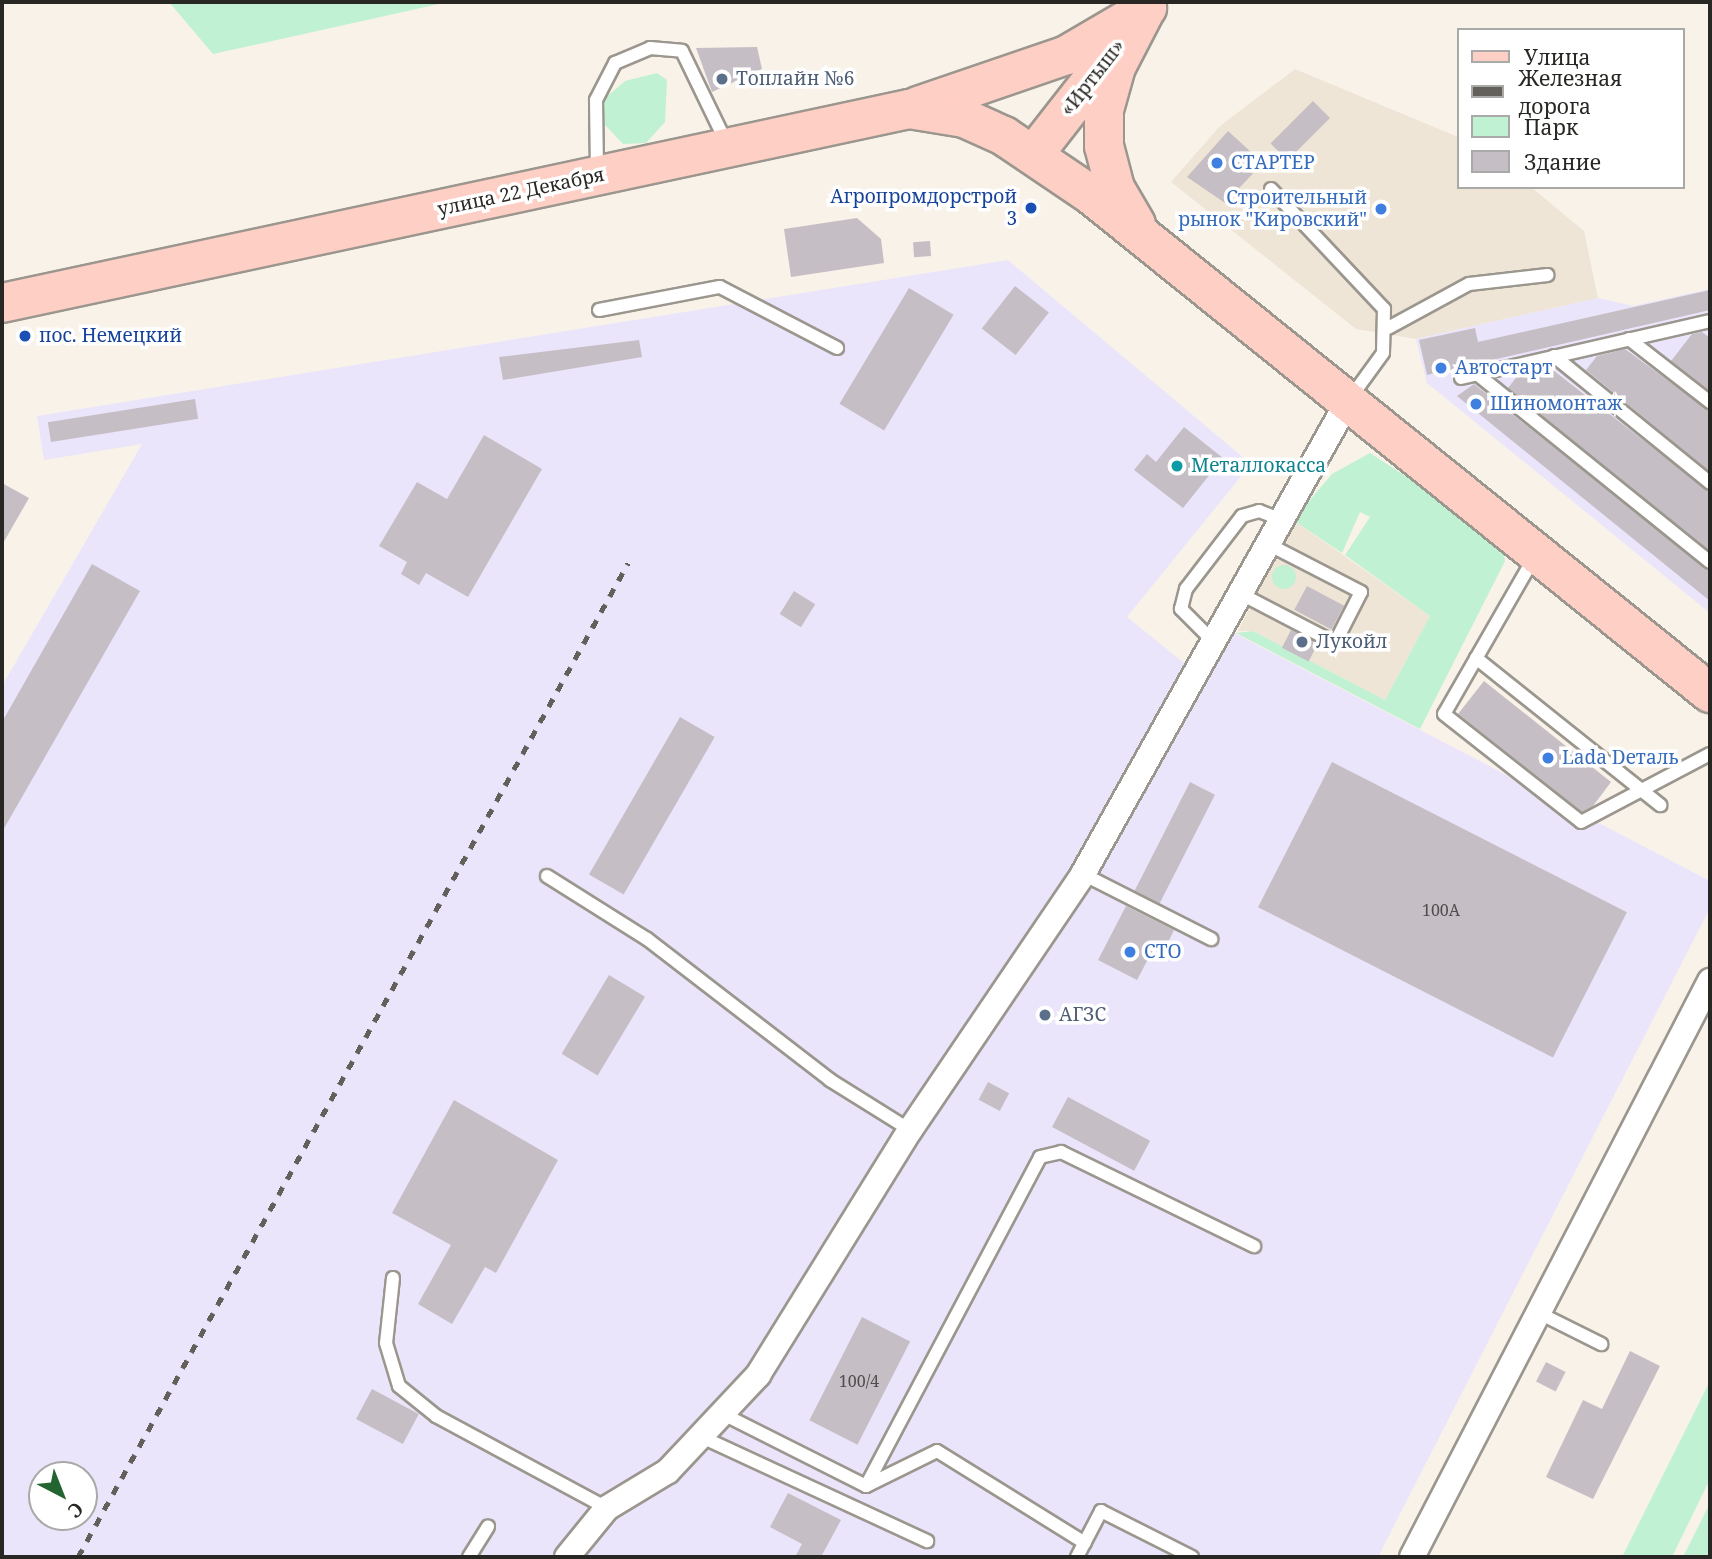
<!DOCTYPE html>
<html>
<head>
<meta charset="utf-8">
<style>
	body { margin:0 }
	#map { position:relative; width:1712px; height:1559px; overflow:hidden; background:#f8f2e9; font-family:"Noto Serif",serif }
	div>[style] { position:absolute }
	.built>* { inset:0; background:#efe5d6 }
	.industrial>* { inset:0; background:#ebe5fb }
	.green>* { inset:0; background:#c0f1d2 }
	.round { border-radius:50% }
	.building>* { inset:0; background:#c6bec5; transform-origin:0 0 }
	.roads { filter:drop-shadow(2px 0 #9b968e) drop-shadow(-2px 0 #9b968e) drop-shadow(0 2px #9b968e) drop-shadow(0 -2px #9b968e) }
	.service>* { height:12px; margin:-6px; padding:0 6px; transform-origin:6px; border-radius:6px; background:#fff }
	.minor>* { height:24px; margin:-12px; padding:0 12px; transform-origin:12px; border-radius:12px; background:#fff }
	.primary>* { height:38px; margin:-19px; padding:0 19px; transform-origin:19px; border-radius:19px; background:#fecfc4 }
	.rail>* { height:5px; margin-top:-2.5px; transform-origin:0; background:repeating-linear-gradient(90deg,#63605c 0 9px,transparent 0 18px) }
	.dots>* { width:19px; height:19px; translate:-50% -50%; box-sizing:border-box; border:4px solid #fff; border-radius:50% }
	span { translate:-50% -50%; white-space:nowrap; text-align:center; line-height:1.15; -webkit-text-stroke:7px #fff; paint-order:stroke }
	.number-label { font-size:16px; color:#504d4c }
	.number-label span { -webkit-text-stroke-width:0 }
	.street-label { font-size:19px; color:#292724 }
	.service-label { font-size:19px; color:#4e5e75 }
	.left { translate:0 -50%; text-align:left }
	.shop-label { font-size:19px; color:#366cbe }
	.right { translate:-100% -50%; text-align:right }
	.transit-label { font-size:19px; color:#164399 }
	.culture-label { font-size:19px; color:#0d838f }
	.frame { position:absolute; inset:0; border:4px solid #292724; pointer-events:none }
	.legend { position:absolute; left:1457px; top:28px; width:228px; height:161px; box-sizing:border-box; background:#fff; border:2px solid #a9a9a7; margin:0; padding:9px 12px; list-style:none; font-size:21px; color:#292724 }
	.legend li { display:flex; align-items:center; gap:14px; height:35px }
	.legend b { width:35px; border:2px solid #a9a9a7 }
	.north { position:absolute; left:28px; top:1461px; width:70px; height:70px; box-sizing:border-box; background:#fff; border:2px solid #a9a9a7; border-radius:50%; rotate:138deg; font-size:19px; font-weight:700; line-height:28px; text-align:center; color:#292724 }
	.north::after { content:''; display:block; margin:auto; width:24px; height:32px; background:#236530; clip-path:polygon(50% 0,100% 100%,50% 72%,0 100%) }
</style>
</head>
<body>
<div id="map">
	<div class="built">
		<i style="clip-path:polygon(1295px 69px,1458px 137px,1458px 187px,1531px 187px,1584px 231px,1598px 298px,1416px 339px,1356px 329px,1171px 182px,1220px 126px)"></i>
		<i style="clip-path:polygon(1293px 520px,1430px 616px,1385px 700px,1253px 631px,1238px 631px)"></i>
	</div>
	<div class="industrial">
		<i style="clip-path:polygon(evenodd,1008px 260px,1251px 464px,1127px 617px,1184px 663px,1211px 621px,1710px 881px,1710px 908px,1378px 1557px,2px 1557px,2px 686px,142px 444px,44px 460px,37px 416px,1008px 260px,42px 1475px,84px 1475px,84px 1517px,42px 1517px,42px 1475px)"></i>
		<i style="clip-path:polygon(1710px 289px,1710px 613px,1427px 383px,1416px 339px,1598px 298px,1633px 306px)"></i>
	</div>
	<div class="green">
		<i style="clip-path:polygon(169px 2px,448px 2px,213px 54px)"></i>
		<i style="clip-path:polygon(657px 73px,667px 80px,665px 122px,646px 143px,623px 144px,605px 125px,603px 100px,625px 81px)"></i>
		<i style="clip-path:polygon(1370px 453px,1428px 491px,1503px 551px,1505px 561px,1420px 729px,1236px 633px,1253px 631px,1385px 700px,1430px 616px,1345px 555px,1370px 517px,1360px 512px,1342px 553px,1293px 520px,1332px 474px)"></i>
		<i class="round" style="left:1272px;top:565px;width:24px;height:24px"></i>
		<i style="clip-path:polygon(1710px 1381px,1710px 1479px,1672px 1557px,1622px 1557px)"></i>
		<i style="clip-path:polygon(1710px 1503px,1710px 1557px,1683px 1557px)"></i>
	</div>
	<div class="building">
		<i style="clip-path:polygon(757px 47px,762px 69px,712px 92px,696px 48px)"></i>
		<i style="left:1313px;top:101px;width:24px;height:60px;rotate:45deg"></i>
		<i style="clip-path:polygon(1228px 131px,1263px 163px,1225px 203px,1187px 177px)"></i>
		<i style="clip-path:polygon(857px 218px,881px 239px,884px 263px,791px 277px,784px 229px)"></i>
		<i style="left:930px;top:241px;width:15px;height:17px;rotate:86deg"></i>
		<i style="left:1015px;top:286px;width:43px;height:54px;rotate:38deg"></i>
		<i style="left:909px;top:288px;width:52px;height:135px;rotate:31deg"></i>
		<i style="clip-path:polygon(1710px 290px,1710px 310px,1427px 375px,1419px 340px,1475px 328px,1478px 342px)"></i>
		<i style="clip-path:polygon(1702px 332px,1710px 338px,1710px 391px,1671px 361px,1692px 334px)"></i>
		<i style="clip-path:polygon(639px 340px,642px 357px,503px 380px,499px 357px)"></i>
		<i style="clip-path:polygon(1625px 349px,1710px 411px,1710px 472px,1586px 370px,1597px 356px)"></i>
		<i style="clip-path:polygon(1549px 367px,1710px 492px,1710px 551px,1508px 388px,1519px 374px)"></i>
		<i style="clip-path:polygon(1474px 384px,1710px 571px,1710px 601px,1457px 396px)"></i>
		<i style="left:195px;top:399px;width:20px;height:149px;rotate:81deg"></i>
		<i style="clip-path:polygon(1184px 427px,1223px 458px,1183px 508px,1134px 470px,1147px 454px,1156px 462px)"></i>
		<i style="clip-path:polygon(484px 435px,542px 469px,468px 597px,426px 573px,419px 585px,401px 574px,407px 562px,379px 546px,417px 482px,447px 499px)"></i>
		<i style="clip-path:polygon(2px 483px,29px 498px,2px 545px)"></i>
		<i style="clip-path:polygon(92px 564px,140px 591px,2px 832px,2px 722px)"></i>
		<i style="left:1307px;top:586px;width:42px;height:27px;rotate:28deg"></i>
		<i style="left:794px;top:591px;width:25px;height:27px;rotate:32deg"></i>
		<i style="left:1291px;top:630px;width:30px;height:20px;rotate:27deg"></i>
		<i style="clip-path:polygon(1484px 681px,1611px 782px,1593px 806px,1582px 812px,1458px 714px)"></i>
		<i style="left:680px;top:717px;width:40px;height:182px;rotate:30deg"></i>
		<i style="left:1332px;top:762px;width:331px;height:163px;rotate:27deg"></i>
		<i style="left:1190px;top:782px;width:28px;height:122px;rotate:27deg"></i>
		<i style="clip-path:polygon(1126px 906px,1174px 930px,1165px 949px,1156px 944px,1137px 980px,1098px 960px)"></i>
		<i style="left:609px;top:975px;width:42px;height:92px;rotate:31deg"></i>
		<i style="left:988px;top:1082px;width:24px;height:20px;rotate:28deg"></i>
		<i style="left:1068px;top:1097px;width:93px;height:34px;rotate:28deg"></i>
		<i style="clip-path:polygon(454px 1100px,558px 1160px,496px 1273px,485px 1267px,452px 1324px,418px 1304px,451px 1245px,392px 1213px)"></i>
		<i style="left:862px;top:1317px;width:54px;height:116px;rotate:27deg"></i>
		<i style="clip-path:polygon(1630px 1351px,1660px 1366px,1593px 1499px,1546px 1477px,1583px 1400px,1602px 1409px)"></i>
		<i style="left:1546px;top:1362px;width:22px;height:22px;rotate:27deg"></i>
		<i style="left:372px;top:1389px;width:53px;height:34px;rotate:28deg"></i>
		<i style="clip-path:polygon(788px 1493px,841px 1520px,821px 1557px,795px 1557px,802px 1544px,770px 1527px)"></i>
	</div>
	<div class="roads">
		<div class="service">
			<i style="left:597px;top:171px;width:71px;rotate:-90.8deg"></i>
			<i style="left:596px;top:100px;width:42px;rotate:-62.8deg"></i>
			<i style="left:615px;top:63px;width:38px;rotate:-23deg"></i>
			<i style="left:650px;top:48px;width:32px;rotate:5deg"></i>
			<i style="left:682px;top:51px;width:103px;rotate:64.2deg"></i>
			<i style="left:1271px;top:189px;width:165px;rotate:46.7deg"></i>
			<i style="left:1384px;top:309px;width:44px;rotate:91.3deg"></i>
			<i style="left:1383px;top:353px;width:54px;rotate:126deg"></i>
			<i style="left:599px;top:310px;width:123px;rotate:-10.8deg"></i>
			<i style="left:720px;top:287px;width:132px;rotate:27.5deg"></i>
			<i style="left:1388px;top:328px;width:92px;rotate:-28.5deg"></i>
			<i style="left:1469px;top:284px;width:79px;rotate:-6.6deg"></i>
			<i style="left:1629px;top:339px;width:103px;rotate:37.9deg"></i>
			<i style="left:1554px;top:356px;width:201px;rotate:39.1deg"></i>
			<i style="left:1477px;top:374px;width:299px;rotate:38.9deg"></i>
			<i style="left:1461px;top:378px;width:255px;rotate:-12.9deg"></i>
			<i style="left:1535px;top:556px;width:182px;rotate:119.9deg"></i>
			<i style="left:1444px;top:714px;width:174px;rotate:38.2deg"></i>
			<i style="left:1581px;top:822px;width:146px;rotate:-27.8deg"></i>
			<i style="left:1241px;top:594px;width:106px;rotate:27.5deg"></i>
			<i style="left:1335px;top:643px;width:57px;rotate:-63deg"></i>
			<i style="left:1361px;top:592px;width:105px;rotate:-152.7deg"></i>
			<i style="left:1214px;top:642px;width:47px;rotate:-135deg"></i>
			<i style="left:1181px;top:609px;width:21px;rotate:-76deg"></i>
			<i style="left:1186px;top:589px;width:92px;rotate:-52.5deg"></i>
			<i style="left:1242px;top:516px;width:18px;rotate:-16deg"></i>
			<i style="left:1259px;top:511px;width:25px;rotate:21deg"></i>
			<i style="left:1476px;top:658px;width:236px;rotate:38.6deg"></i>
			<i style="left:1083px;top:874px;width:144px;rotate:26.9deg"></i>
			<i style="left:547px;top:876px;width:118px;rotate:32.2deg"></i>
			<i style="left:647px;top:939px;width:231px;rotate:37.6deg"></i>
			<i style="left:830px;top:1080px;width:94px;rotate:32deg"></i>
			<i style="left:393px;top:1278px;width:65px;rotate:96.1deg"></i>
			<i style="left:386px;top:1343px;width:45px;rotate:73.2deg"></i>
			<i style="left:399px;top:1386px;width:48px;rotate:39deg"></i>
			<i style="left:436px;top:1416px;width:194px;rotate:28.3deg"></i>
			<i style="left:1537px;top:1312px;width:72px;rotate:26.6deg"></i>
			<i style="left:727px;top:1416px;width:156px;rotate:26.7deg"></i>
			<i style="left:866px;top:1486px;width:79px;rotate:-26.2deg"></i>
			<i style="left:937px;top:1451px;width:174px;rotate:31.9deg"></i>
			<i style="left:704px;top:1438px;width:246px;rotate:24.8deg"></i>
			<i style="left:866px;top:1486px;width:372px;rotate:-62.1deg"></i>
			<i style="left:1040px;top:1157px;width:22px;rotate:-13deg"></i>
			<i style="left:1061px;top:1152px;width:215px;rotate:26deg"></i>
			<i style="left:469px;top:1557px;width:36px;rotate:-58deg"></i>
			<i style="left:1077px;top:1557px;width:52px;rotate:-62.4deg"></i>
			<i style="left:1101px;top:1511px;width:102px;rotate:26.8deg"></i>
		</div>
		<div class="minor">
			<i style="left:567px;top:1557px;width:63px;rotate:-50.8deg"></i>
			<i style="left:607px;top:1508px;width:71px;rotate:-31.2deg"></i>
			<i style="left:668px;top:1471px;width:132px;rotate:-46.8deg"></i>
			<i style="left:758px;top:1375px;width:288px;rotate:-58.2deg"></i>
			<i style="left:910px;top:1130px;width:309px;rotate:-55.9deg"></i>
			<i style="left:1083px;top:874px;width:540px;rotate:-60.73deg"></i>
			<i style="left:1412px;top:1557px;width:649px;rotate:-62.64deg"></i>
		</div>
		<div class="primary">
			<i style="left:918px;top:106px;width:157px;rotate:-18.9deg"></i>
			<i style="left:1067px;top:55px;width:93px;rotate:-30.4deg"></i>
			<i style="left:1034px;top:154px;width:127px;rotate:-52deg"></i>
			<i style="left:1136px;top:224px;width:42px;rotate:-120.3deg"></i>
			<i style="left:1115px;top:188px;width:43px;rotate:-104.7deg"></i>
			<i style="left:1104px;top:146px;width:36px;rotate:-90deg"></i>
			<i style="left:1104px;top:110px;width:45px;rotate:-74.4deg"></i>
			<i style="left:1116px;top:67px;width:61px;rotate:-62.6deg"></i>
			<i style="left:2px;top:303px;width:928px;rotate:-12.07deg"></i>
			<i style="left:909px;top:109px;width:56px;rotate:9.3deg"></i>
			<i style="left:964px;top:118px;width:44px;rotate:24.2deg"></i>
			<i style="left:1004px;top:136px;width:104px;rotate:34deg"></i>
			<i style="left:1090px;top:194px;width:796px;rotate:38.83deg"></i>
		</div>
	</div>
	<div class="rail">
		<i style="left:78px;top:1557px;width:1136px;rotate:-61.04deg"></i>
	</div>
	<div class="dots">
		<i style="left:722px;top:79px;background:#5c6f8a"></i>
		<i style="left:1217px;top:163px;background:#3f7fe0"></i>
		<i style="left:1031px;top:208px;background:#1a4fb4"></i>
		<i style="left:1381px;top:209px;background:#3f7fe0"></i>
		<i style="left:25px;top:336px;background:#1a4fb4"></i>
		<i style="left:1441px;top:368px;background:#3f7fe0"></i>
		<i style="left:1476px;top:404px;background:#3f7fe0"></i>
		<i style="left:1177px;top:466px;background:#0f9aa8"></i>
		<i style="left:1302px;top:642px;background:#5c6f8a"></i>
		<i style="left:1548px;top:758px;background:#3f7fe0"></i>
		<i style="left:1130px;top:952px;background:#3f7fe0"></i>
		<i style="left:1045px;top:1015px;background:#5c6f8a"></i>
	</div>
	<div class="number-label">
		<span style="left:1441px;top:910px">100А</span>
		<span style="left:859px;top:1381px">100/4</span>
	</div>
	<div class="street-label">
		<span style="left:1093px;top:78px;rotate:-52deg">«Иртыш»</span>
		<span style="left:521px;top:192px;rotate:-12deg">улица 22 Декабря</span>
	</div>
	<div class="service-label">
		<span class="left" style="left:736px;top:79px">Топлайн №6</span>
		<span class="left" style="left:1316px;top:642px">Лукойл</span>
		<span class="left" style="left:1059px;top:1015px">АГЗС</span>
	</div>
	<div class="shop-label">
		<span class="left" style="left:1231px;top:163px">СТАРТЕР</span>
		<span class="right" style="left:1367px;top:209px">Строительный<br>рынок "Кировский"</span>
		<span class="left" style="left:1455px;top:368px">Автостарт</span>
		<span class="left" style="left:1490px;top:404px">Шиномонтаж</span>
		<span class="left" style="left:1562px;top:758px">Lada Dеталь</span>
		<span class="left" style="left:1144px;top:952px">СТО</span>
	</div>
	<div class="transit-label">
		<span class="right" style="left:1017px;top:208px">Агропромдорстрой<br>3</span>
		<span class="left" style="left:39px;top:336px">пос. Немецкий</span>
	</div>
	<div class="culture-label">
		<span class="left" style="left:1191px;top:466px">Металлокасса</span>
	</div>
	<div class="frame"></div>
	<ul class="legend">
	<li><b style="height:9px;background:#fecfc4"></b>Улица</li>
	<li><b style="height:9px;background:#63605c"></b>Железная дорога</li>
	<li><b style="height:19px;background:#c0f1d2"></b>Парк</li>
	<li><b style="height:19px;background:#c6bec5"></b>Здание</li>
	</ul>
	<div class="north">С</div>
</div>
</body>
</html>
